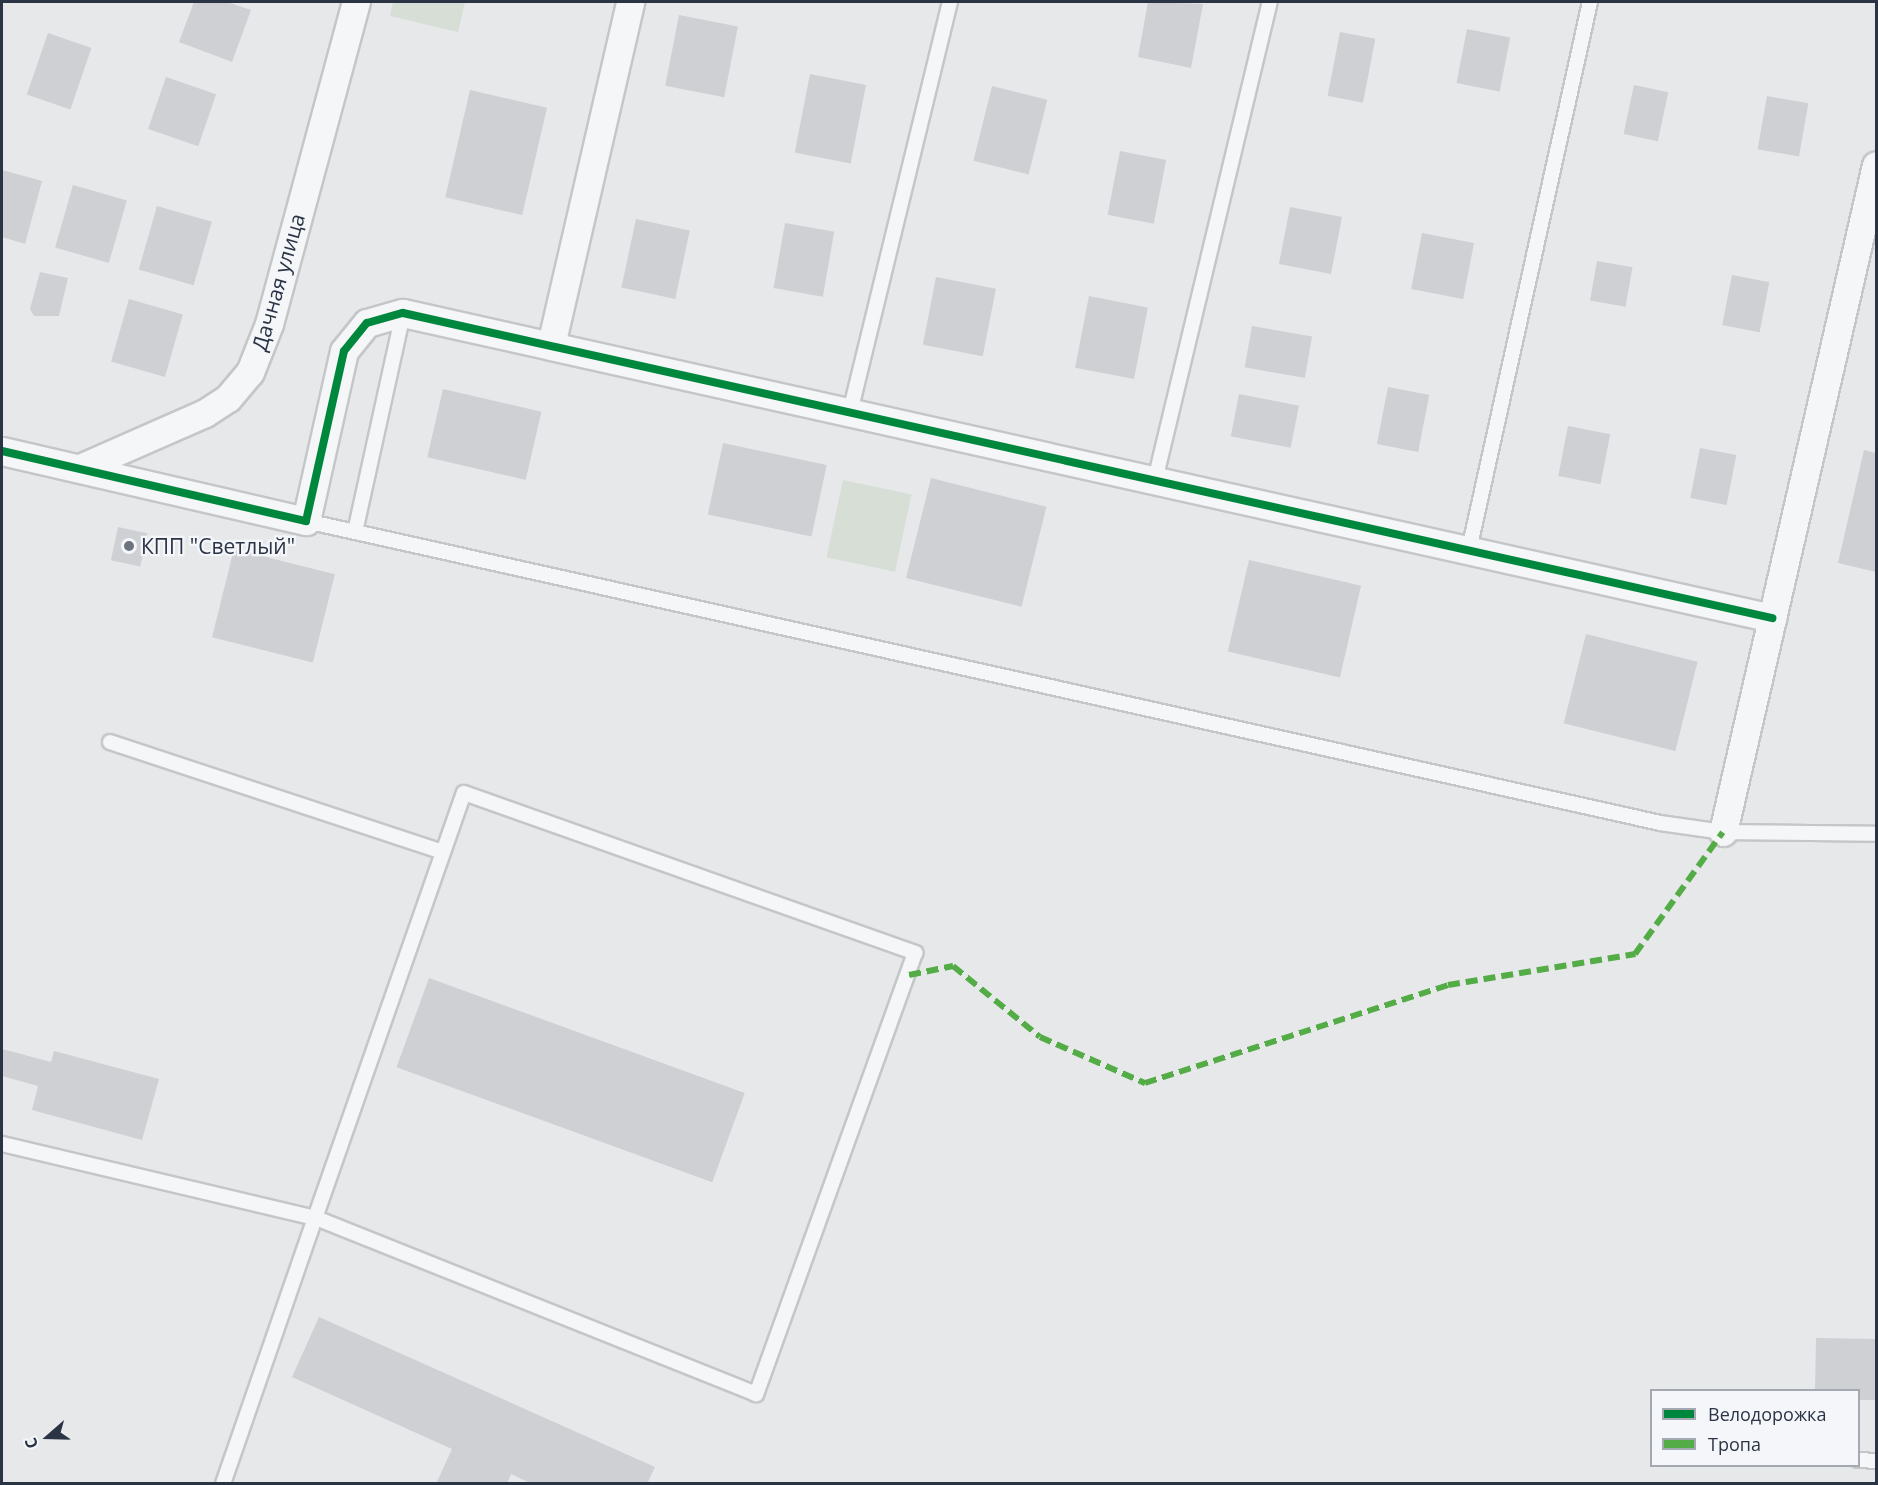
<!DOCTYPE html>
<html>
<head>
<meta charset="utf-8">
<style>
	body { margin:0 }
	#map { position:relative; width:1878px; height:1485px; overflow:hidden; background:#e6e8ea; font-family:"Open Sans",sans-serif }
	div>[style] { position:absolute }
	.green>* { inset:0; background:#d6ded6; transform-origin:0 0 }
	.building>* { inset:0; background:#ced0d3; transform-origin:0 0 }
	.roads { filter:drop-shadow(2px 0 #c4c6c8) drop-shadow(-2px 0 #c4c6c8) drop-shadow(0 2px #c4c6c8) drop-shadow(0 -2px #c4c6c8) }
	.service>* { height:14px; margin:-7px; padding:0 7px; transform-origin:7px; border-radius:7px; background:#f5f6f7 }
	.minor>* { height:27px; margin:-13.5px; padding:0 13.5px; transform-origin:13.5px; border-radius:13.5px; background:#f5f6f7 }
	.quiet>* { height:6px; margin-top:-3px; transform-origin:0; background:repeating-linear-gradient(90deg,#54ac47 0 12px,transparent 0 18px) }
	.cycleway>* { height:8px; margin:-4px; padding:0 4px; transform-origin:4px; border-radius:4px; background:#00873e }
	.dots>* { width:16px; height:16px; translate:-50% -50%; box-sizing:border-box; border:3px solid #f4f6f9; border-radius:50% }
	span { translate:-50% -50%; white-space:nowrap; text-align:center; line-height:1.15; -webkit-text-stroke:4.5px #f4f6f9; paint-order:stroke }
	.street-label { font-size:21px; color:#2b3445 }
	.poi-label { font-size:21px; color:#2b3445 }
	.left { translate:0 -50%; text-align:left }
	.frame { position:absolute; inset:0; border:3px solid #2b3445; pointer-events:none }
	.legend { position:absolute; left:1650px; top:1389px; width:210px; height:78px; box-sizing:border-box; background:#f4f6f9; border:2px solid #a4a8b1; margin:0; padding:8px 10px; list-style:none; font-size:18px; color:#2b3445 }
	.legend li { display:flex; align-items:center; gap:12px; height:30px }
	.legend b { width:30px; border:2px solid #a4a8b1 }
	.north { position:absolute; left:18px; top:1407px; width:60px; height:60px; -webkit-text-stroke:4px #f4f6f9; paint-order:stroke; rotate:250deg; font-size:16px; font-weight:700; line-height:24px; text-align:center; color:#2b3445 }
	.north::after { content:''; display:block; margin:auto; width:21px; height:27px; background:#2b3445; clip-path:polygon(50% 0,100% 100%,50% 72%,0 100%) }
</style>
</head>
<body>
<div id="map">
	<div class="green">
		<i style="clip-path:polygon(393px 2px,465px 2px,458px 32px,390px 16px)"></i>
		<i style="left:843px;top:480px;width:70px;height:79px;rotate:12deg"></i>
	</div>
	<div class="building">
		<i style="clip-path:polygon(194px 2px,227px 2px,251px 10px,232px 62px,179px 42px)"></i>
		<i style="clip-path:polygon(1148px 2px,1203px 4px,1191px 68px,1138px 57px)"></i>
		<i style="left:679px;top:15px;width:60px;height:72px;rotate:11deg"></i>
		<i style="left:1467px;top:29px;width:44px;height:55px;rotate:11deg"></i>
		<i style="left:1340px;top:32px;width:36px;height:65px;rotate:11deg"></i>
		<i style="left:48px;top:33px;width:46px;height:65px;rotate:19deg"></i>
		<i style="left:810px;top:74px;width:57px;height:80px;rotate:11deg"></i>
		<i style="left:166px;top:77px;width:53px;height:55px;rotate:19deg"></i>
		<i style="left:1634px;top:85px;width:35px;height:50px;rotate:12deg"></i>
		<i style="left:992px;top:86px;width:57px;height:77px;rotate:14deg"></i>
		<i style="left:470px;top:90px;width:79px;height:110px;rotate:13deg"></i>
		<i style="left:1767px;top:96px;width:42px;height:54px;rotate:10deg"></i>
		<i style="left:1120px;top:151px;width:47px;height:65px;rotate:11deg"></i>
		<i style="clip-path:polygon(2px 170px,42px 181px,25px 244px,2px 237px)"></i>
		<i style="left:73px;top:185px;width:56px;height:65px;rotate:16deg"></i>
		<i style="left:157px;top:206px;width:57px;height:66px;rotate:16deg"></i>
		<i style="left:1290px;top:207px;width:53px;height:58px;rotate:11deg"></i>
		<i style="left:636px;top:219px;width:55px;height:70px;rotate:12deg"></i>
		<i style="left:785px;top:223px;width:50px;height:66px;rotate:10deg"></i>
		<i style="left:1422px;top:233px;width:53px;height:57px;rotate:11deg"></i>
		<i style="left:1597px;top:261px;width:36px;height:40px;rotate:10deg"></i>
		<i style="clip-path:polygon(40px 272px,68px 278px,59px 316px,34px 316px,30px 309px)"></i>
		<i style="left:1732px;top:275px;width:38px;height:51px;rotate:11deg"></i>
		<i style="left:936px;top:277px;width:61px;height:69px;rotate:11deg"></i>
		<i style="left:1089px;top:296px;width:60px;height:73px;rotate:11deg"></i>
		<i style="left:129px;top:299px;width:56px;height:65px;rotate:16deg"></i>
		<i style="left:1252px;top:326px;width:61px;height:42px;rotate:10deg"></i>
		<i style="left:1388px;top:387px;width:42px;height:58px;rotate:11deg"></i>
		<i style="left:443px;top:389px;width:101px;height:70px;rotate:13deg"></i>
		<i style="left:1239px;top:394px;width:61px;height:43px;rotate:11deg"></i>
		<i style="left:1568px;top:426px;width:43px;height:51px;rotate:11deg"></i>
		<i style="left:723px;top:443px;width:106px;height:73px;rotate:12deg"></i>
		<i style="left:1700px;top:448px;width:37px;height:51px;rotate:11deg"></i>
		<i style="clip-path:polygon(1864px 450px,1876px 453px,1876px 572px,1838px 563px)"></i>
		<i style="left:931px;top:478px;width:119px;height:103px;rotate:14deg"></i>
		<i style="left:118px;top:527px;width:30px;height:34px;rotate:12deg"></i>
		<i style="left:234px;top:549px;width:104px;height:91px;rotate:14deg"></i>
		<i style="left:1249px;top:560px;width:115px;height:94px;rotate:13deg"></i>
		<i style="left:1586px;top:634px;width:115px;height:92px;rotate:14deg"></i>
		<i style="left:429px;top:978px;width:336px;height:95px;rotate:20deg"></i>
		<i style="clip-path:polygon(2px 1049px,51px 1062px,54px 1051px,159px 1079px,142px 1140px,32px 1110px,38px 1086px,2px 1076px)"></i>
		<i style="clip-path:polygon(319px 1317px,655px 1467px,647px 1484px,532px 1484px,511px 1474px,507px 1484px,436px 1484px,452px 1449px,292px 1377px)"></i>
		<i style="clip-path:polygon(1816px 1338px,1876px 1339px,1876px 1400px,1858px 1400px,1858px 1390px,1815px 1390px)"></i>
	</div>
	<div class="roads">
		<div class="service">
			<i style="left:850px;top:412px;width:422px;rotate:-76.3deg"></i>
			<i style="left:1155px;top:480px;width:492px;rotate:-76.5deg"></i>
			<i style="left:306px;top:521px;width:1387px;rotate:12.57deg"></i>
			<i style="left:1660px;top:823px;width:64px;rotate:8.1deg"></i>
			<i style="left:1723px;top:832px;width:153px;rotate:0.7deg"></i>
			<i style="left:355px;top:532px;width:224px;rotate:-77.6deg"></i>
			<i style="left:1469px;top:550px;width:561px;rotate:-77.55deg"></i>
			<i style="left:110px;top:742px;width:348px;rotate:18.3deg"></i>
			<i style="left:2px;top:1144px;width:322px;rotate:13.3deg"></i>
			<i style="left:315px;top:1218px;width:450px;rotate:-70.7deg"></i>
			<i style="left:464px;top:793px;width:479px;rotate:19.5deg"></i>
			<i style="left:915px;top:953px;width:469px;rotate:109.8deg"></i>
			<i style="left:756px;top:1394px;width:475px;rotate:-158.2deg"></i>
			<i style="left:315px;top:1218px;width:281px;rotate:109.1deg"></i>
			<i style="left:1858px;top:1460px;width:18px;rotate:3deg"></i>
		</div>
		<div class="minor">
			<i style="left:551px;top:345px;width:352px;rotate:-77deg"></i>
			<i style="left:2px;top:451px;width:312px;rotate:13deg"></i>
			<i style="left:306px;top:521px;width:174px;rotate:-77.4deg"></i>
			<i style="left:344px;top:351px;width:36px;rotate:-51deg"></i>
			<i style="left:367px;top:323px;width:37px;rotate:-16deg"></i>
			<i style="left:403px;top:313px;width:1403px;rotate:12.56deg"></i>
			<i style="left:82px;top:467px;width:134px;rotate:-23.7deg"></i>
			<i style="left:205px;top:413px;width:27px;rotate:-33deg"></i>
			<i style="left:228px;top:398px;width:34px;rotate:-50deg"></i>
			<i style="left:250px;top:372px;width:52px;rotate:-68.4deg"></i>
			<i style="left:269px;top:324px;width:334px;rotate:-74.9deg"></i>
			<i style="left:1723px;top:832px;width:684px;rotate:-77.08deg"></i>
		</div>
	</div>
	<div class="quiet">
		<i style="left:909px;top:975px;width:45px;rotate:-11.6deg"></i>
		<i style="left:953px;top:966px;width:112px;rotate:39.2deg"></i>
		<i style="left:1040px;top:1037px;width:115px;rotate:23.7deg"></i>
		<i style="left:1145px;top:1083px;width:318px;rotate:-17.9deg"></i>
		<i style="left:1448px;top:985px;width:190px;rotate:-9.4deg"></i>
		<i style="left:1635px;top:954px;width:150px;rotate:-54.2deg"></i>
	</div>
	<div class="cycleway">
		<i style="left:2px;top:451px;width:312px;rotate:13deg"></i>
		<i style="left:306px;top:521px;width:174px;rotate:-77.4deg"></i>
		<i style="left:344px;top:351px;width:36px;rotate:-51deg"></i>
		<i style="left:367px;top:323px;width:37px;rotate:-16deg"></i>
		<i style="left:403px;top:313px;width:1403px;rotate:12.56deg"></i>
	</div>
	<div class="dots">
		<i style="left:129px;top:546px;background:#6c737f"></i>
	</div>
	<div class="street-label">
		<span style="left:278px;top:282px;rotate:-74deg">Дачная улица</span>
	</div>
	<div class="poi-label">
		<span class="left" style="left:141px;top:546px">КПП "Светлый"</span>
	</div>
	<div class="frame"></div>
	<ul class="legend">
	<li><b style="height:8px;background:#00873e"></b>Велодорожка</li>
	<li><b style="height:8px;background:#54ac47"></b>Тропа</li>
	</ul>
	<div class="north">С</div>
</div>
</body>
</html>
